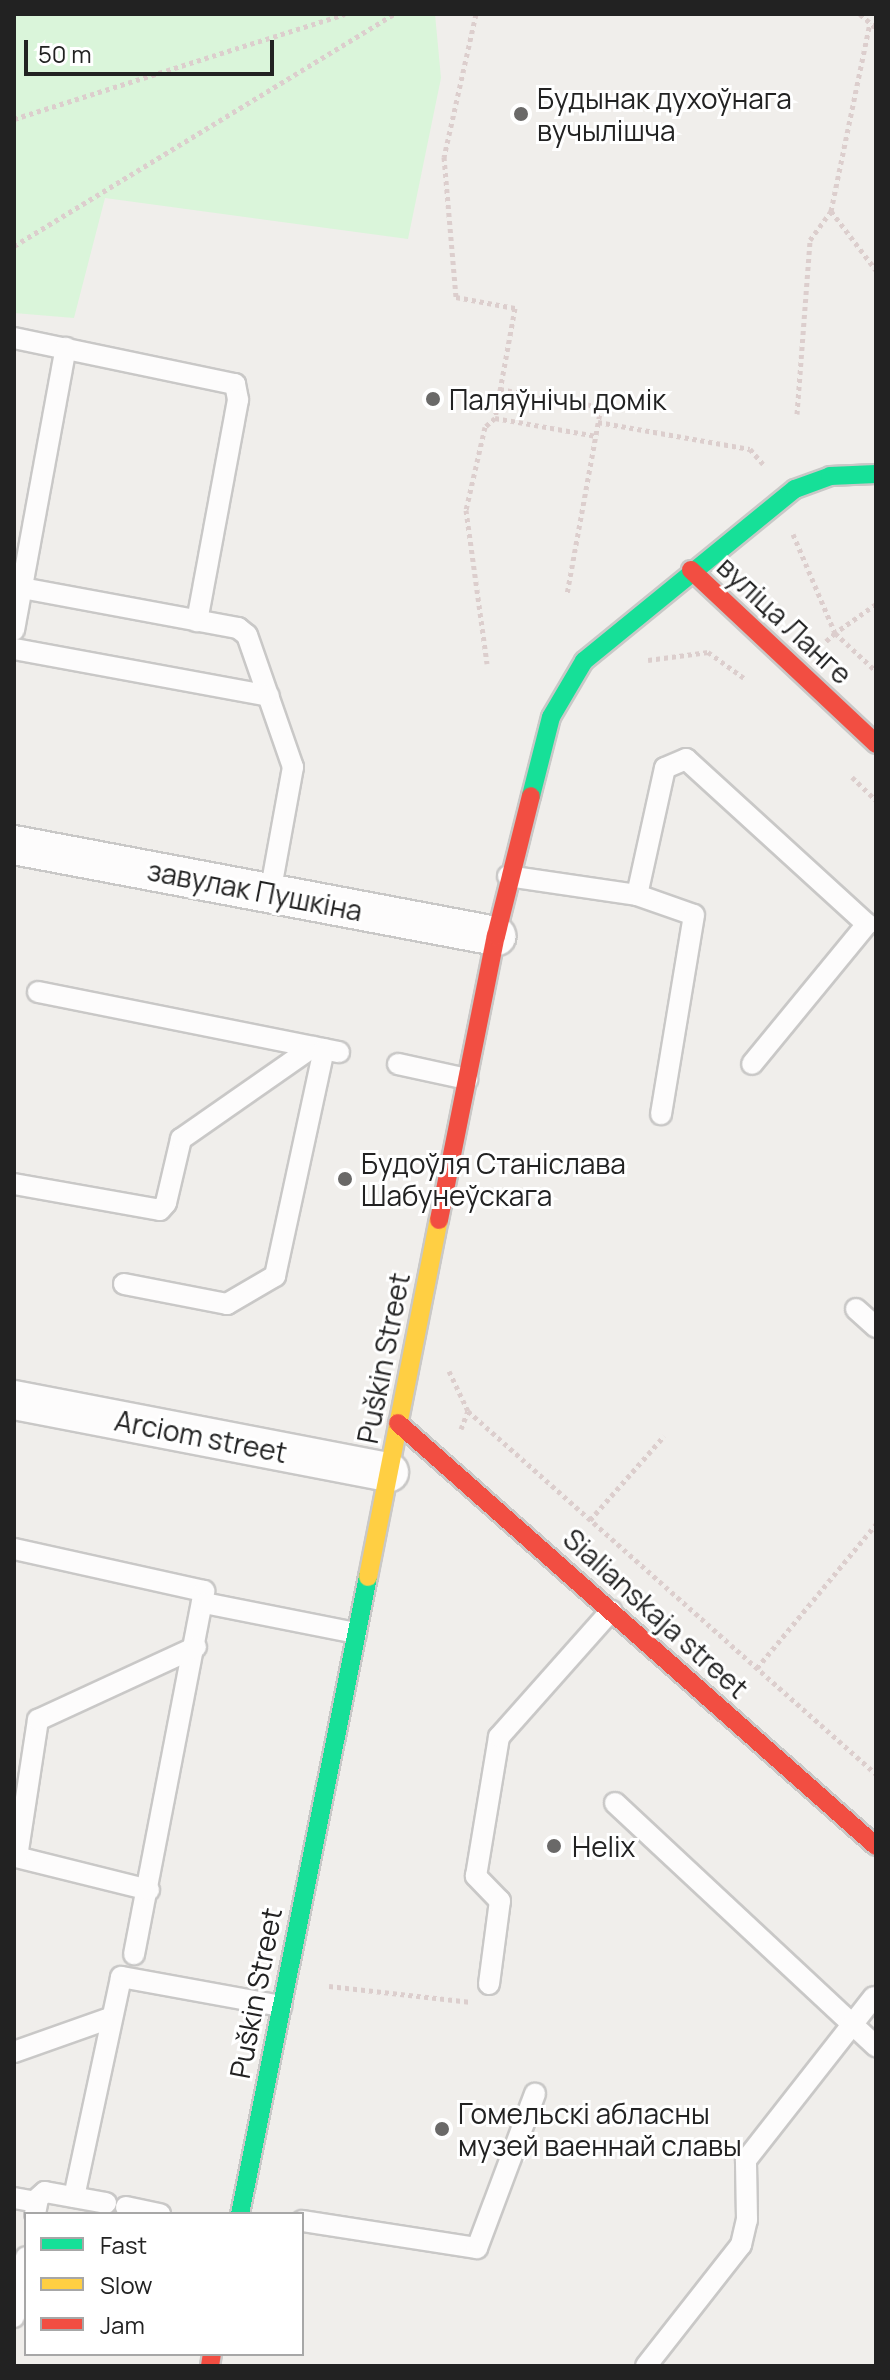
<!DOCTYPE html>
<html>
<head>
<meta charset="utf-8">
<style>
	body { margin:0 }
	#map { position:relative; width:890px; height:2380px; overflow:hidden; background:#f0eeeb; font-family:Manrope,sans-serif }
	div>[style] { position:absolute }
	.park>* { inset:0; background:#daf5da }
	.path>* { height:5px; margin-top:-2.5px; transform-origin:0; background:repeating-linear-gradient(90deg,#dccecd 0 4px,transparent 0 8px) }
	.roads { filter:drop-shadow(2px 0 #c9c8c7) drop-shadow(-2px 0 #c9c8c7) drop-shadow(0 2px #c9c8c7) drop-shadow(0 -2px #c9c8c7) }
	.lane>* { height:20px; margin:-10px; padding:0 10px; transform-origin:10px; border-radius:10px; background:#fdfcfc }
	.street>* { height:38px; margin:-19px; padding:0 19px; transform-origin:19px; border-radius:19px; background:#fdfcfc }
	.fast>* { height:18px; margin:-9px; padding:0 9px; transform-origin:9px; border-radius:9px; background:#16e098 }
	.slow>* { height:18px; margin:-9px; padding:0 9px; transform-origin:9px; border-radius:9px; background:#ffcf43 }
	.jam>* { height:18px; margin:-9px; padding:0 9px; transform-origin:9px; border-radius:9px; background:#f24e42 }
	.dots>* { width:22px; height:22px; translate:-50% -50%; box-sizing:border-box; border:4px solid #fff; border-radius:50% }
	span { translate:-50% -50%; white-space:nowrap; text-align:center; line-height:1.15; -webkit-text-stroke:6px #fff; paint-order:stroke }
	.poi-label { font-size:28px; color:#222 }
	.left { translate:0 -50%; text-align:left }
	.street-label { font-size:28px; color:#222 }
	.frame { position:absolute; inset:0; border:16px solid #222; pointer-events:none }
	.legend { position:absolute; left:24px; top:2212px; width:280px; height:144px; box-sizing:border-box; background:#fff; border:2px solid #a7a7a7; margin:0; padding:10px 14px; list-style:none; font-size:24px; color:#222 }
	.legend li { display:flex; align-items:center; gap:16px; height:40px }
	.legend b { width:40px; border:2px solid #a7a7a7 }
	.scale { position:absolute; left:24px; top:40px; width:250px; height:36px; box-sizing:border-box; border:4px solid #222; border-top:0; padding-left:10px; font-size:24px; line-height:28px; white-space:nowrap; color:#222; -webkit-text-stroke:6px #fff; paint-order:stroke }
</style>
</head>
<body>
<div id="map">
	<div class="park">
		<i style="clip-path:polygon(14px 14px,435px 14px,441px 78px,408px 239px,105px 198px,74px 318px,14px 313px)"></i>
	</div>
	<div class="path">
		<i style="left:476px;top:14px;width:147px;rotate:102.6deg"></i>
		<i style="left:444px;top:157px;width:141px;rotate:85.1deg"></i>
		<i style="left:456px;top:297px;width:60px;rotate:10.6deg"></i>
		<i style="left:515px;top:308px;width:112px;rotate:100.3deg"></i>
		<i style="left:495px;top:418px;width:13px;rotate:138deg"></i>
		<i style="left:485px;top:427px;width:85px;rotate:102.9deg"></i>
		<i style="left:466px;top:510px;width:155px;rotate:82.2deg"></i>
		<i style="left:860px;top:14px;width:21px;rotate:41deg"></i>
		<i style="left:14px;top:119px;width:347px;rotate:-17.6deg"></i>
		<i style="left:831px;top:211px;width:74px;rotate:52.7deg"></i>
		<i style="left:14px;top:246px;width:445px;rotate:-31.4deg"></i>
		<i style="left:500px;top:389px;width:103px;rotate:10.1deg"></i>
		<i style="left:601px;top:407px;width:191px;rotate:100.3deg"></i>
		<i style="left:797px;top:414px;width:174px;rotate:-85.7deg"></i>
		<i style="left:810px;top:240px;width:36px;rotate:-54deg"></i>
		<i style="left:831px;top:211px;width:192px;rotate:-78.3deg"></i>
		<i style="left:495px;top:418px;width:103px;rotate:10.1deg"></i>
		<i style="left:598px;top:422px;width:154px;rotate:10.1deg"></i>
		<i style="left:750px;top:449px;width:20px;rotate:49deg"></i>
		<i style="left:793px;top:534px;width:108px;rotate:67deg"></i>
		<i style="left:835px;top:633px;width:15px;rotate:138deg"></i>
		<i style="left:876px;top:604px;width:50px;rotate:144.7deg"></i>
		<i style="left:835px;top:633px;width:56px;rotate:42.8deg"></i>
		<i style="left:648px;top:660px;width:61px;rotate:-7.6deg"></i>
		<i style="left:708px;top:652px;width:44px;rotate:35.8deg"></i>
		<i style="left:852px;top:777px;width:33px;rotate:44deg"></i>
		<i style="left:449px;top:1371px;width:44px;rotate:64.6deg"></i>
		<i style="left:468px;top:1411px;width:546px;rotate:41.66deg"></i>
		<i style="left:461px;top:1429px;width:19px;rotate:-69deg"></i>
		<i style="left:590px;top:1520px;width:112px;rotate:-48.6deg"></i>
		<i style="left:757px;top:1668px;width:187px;rotate:-50.4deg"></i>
		<i style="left:329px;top:1986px;width:143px;rotate:6.4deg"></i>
	</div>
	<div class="roads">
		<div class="lane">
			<i style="left:14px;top:338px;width:226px;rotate:11.8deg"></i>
			<i style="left:235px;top:384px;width:16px;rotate:79deg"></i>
			<i style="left:238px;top:400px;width:225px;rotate:100.5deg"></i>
			<i style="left:22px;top:588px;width:220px;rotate:10.5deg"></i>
			<i style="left:238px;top:628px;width:11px;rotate:38deg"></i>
			<i style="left:247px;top:635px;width:140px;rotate:70.8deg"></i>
			<i style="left:293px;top:767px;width:128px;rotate:100.3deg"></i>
			<i style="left:14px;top:630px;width:287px;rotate:-79.6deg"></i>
			<i style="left:14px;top:649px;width:259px;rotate:10.4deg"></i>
			<i style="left:508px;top:876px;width:130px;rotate:8.4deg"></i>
			<i style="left:637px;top:895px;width:130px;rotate:-77.6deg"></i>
			<i style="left:665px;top:768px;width:23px;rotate:-23deg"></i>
			<i style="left:686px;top:759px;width:245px;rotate:42.4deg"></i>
			<i style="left:867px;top:924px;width:181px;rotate:129.4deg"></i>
			<i style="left:637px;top:895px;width:60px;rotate:19.3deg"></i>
			<i style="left:694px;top:915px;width:202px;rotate:99.4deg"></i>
			<i style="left:38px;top:992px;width:307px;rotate:11.3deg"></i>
			<i style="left:398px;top:1064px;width:71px;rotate:12.3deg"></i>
			<i style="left:14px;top:1184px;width:148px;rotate:10.1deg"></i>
			<i style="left:160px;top:1210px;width:9px;rotate:-49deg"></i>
			<i style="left:166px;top:1203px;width:66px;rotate:-76.8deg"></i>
			<i style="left:181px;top:1139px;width:161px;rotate:-34.9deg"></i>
			<i style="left:124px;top:1284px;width:105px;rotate:11deg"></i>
			<i style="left:227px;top:1304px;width:56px;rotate:-30.3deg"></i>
			<i style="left:275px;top:1276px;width:232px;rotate:-77.8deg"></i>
			<i style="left:856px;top:1309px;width:27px;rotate:42deg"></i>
			<i style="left:14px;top:1549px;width:195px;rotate:12.5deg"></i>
			<i style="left:204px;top:1591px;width:370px;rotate:100.9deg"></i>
			<i style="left:204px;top:1603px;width:155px;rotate:11.2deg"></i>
			<i style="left:615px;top:1803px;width:357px;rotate:43deg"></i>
			<i style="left:149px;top:1890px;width:136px;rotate:-166deg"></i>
			<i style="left:17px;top:1857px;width:139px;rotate:-81.3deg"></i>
			<i style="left:38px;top:1720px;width:174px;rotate:-24.8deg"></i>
			<i style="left:489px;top:1984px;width:84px;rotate:-82.5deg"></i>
			<i style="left:500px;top:1901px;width:35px;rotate:-134deg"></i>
			<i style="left:476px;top:1876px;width:141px;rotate:-80.6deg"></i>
			<i style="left:499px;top:1737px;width:169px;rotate:-48.4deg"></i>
			<i style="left:14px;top:2052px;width:102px;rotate:-19.5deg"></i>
			<i style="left:74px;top:2197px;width:225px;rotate:-77.9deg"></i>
			<i style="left:121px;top:1977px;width:163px;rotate:10.3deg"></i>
			<i style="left:14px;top:2198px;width:23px;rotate:10deg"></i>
			<i style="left:126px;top:2207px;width:35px;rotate:12deg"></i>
			<i style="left:35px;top:2214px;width:16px;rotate:-79deg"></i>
			<i style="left:38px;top:2198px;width:9px;rotate:-41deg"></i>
			<i style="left:45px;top:2192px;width:62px;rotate:10.2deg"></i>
			<i style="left:302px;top:2221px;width:177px;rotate:8.8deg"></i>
			<i style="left:477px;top:2248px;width:165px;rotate:-69.4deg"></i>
			<i style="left:14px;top:2317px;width:61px;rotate:-78.7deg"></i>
			<i style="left:646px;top:2366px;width:154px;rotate:-51.9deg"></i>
			<i style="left:741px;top:2245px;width:26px;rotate:-77deg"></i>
			<i style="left:747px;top:2220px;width:60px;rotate:-91deg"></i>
			<i style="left:746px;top:2160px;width:207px;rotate:-51.9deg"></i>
		</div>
		<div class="street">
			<i style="left:14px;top:845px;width:491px;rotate:10.7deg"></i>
			<i style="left:14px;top:1400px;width:382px;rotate:10.9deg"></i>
		</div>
		<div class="fast">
			<i style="left:531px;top:796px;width:81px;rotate:-75.8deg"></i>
			<i style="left:551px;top:717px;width:65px;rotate:-59.5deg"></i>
			<i style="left:584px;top:661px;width:272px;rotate:-39.2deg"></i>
			<i style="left:795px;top:489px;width:37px;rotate:-20deg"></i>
			<i style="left:830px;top:476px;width:46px;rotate:-2.5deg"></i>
			<i style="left:240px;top:2214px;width:650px;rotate:-78.64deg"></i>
		</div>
		<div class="slow">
			<i style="left:368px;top:1577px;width:364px;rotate:-78.8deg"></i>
		</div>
		<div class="jam">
			<i style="left:691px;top:570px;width:254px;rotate:43.2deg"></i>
			<i style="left:439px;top:1220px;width:290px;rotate:-78.7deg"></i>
			<i style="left:496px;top:936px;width:144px;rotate:-76deg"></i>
			<i style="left:398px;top:1423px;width:638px;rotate:41.51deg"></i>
			<i style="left:210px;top:2366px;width:12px;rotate:-81deg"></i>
		</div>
	</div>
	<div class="dots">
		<i style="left:521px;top:114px;background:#6a6968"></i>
		<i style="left:433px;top:399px;background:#6a6968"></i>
		<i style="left:345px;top:1179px;background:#6a6968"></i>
		<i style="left:554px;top:1846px;background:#6a6968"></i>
		<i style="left:442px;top:2129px;background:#6a6968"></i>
	</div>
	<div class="poi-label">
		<span class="left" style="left:537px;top:114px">Будынак духоўнага<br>вучылішча</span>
		<span class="left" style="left:449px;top:399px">Паляўнічы домік</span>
		<span class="left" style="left:361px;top:1179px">Будоўля Станіслава<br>Шабунеўскага</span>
		<span class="left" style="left:572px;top:1846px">Helix</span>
		<span class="left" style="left:458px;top:2129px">Гомельскі абласны<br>музей ваеннай славы</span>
	</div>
	<div class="street-label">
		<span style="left:785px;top:620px;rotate:43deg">вуліца Ланге</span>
		<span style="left:255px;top:890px;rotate:11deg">завулак Пушкіна</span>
		<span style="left:383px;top:1358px;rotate:-79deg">Puškin Street</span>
		<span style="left:201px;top:1436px;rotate:11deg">Arciom street</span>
		<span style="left:656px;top:1613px;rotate:42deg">Sialianskaja street</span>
		<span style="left:255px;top:1993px;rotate:-79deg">Puškin Street</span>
	</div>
	<div class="frame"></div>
	<ul class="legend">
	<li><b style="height:10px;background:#16e098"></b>Fast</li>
	<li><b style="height:10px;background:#ffcf43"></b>Slow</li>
	<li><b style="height:10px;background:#f24e42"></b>Jam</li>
	</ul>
	<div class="scale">50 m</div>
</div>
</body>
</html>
